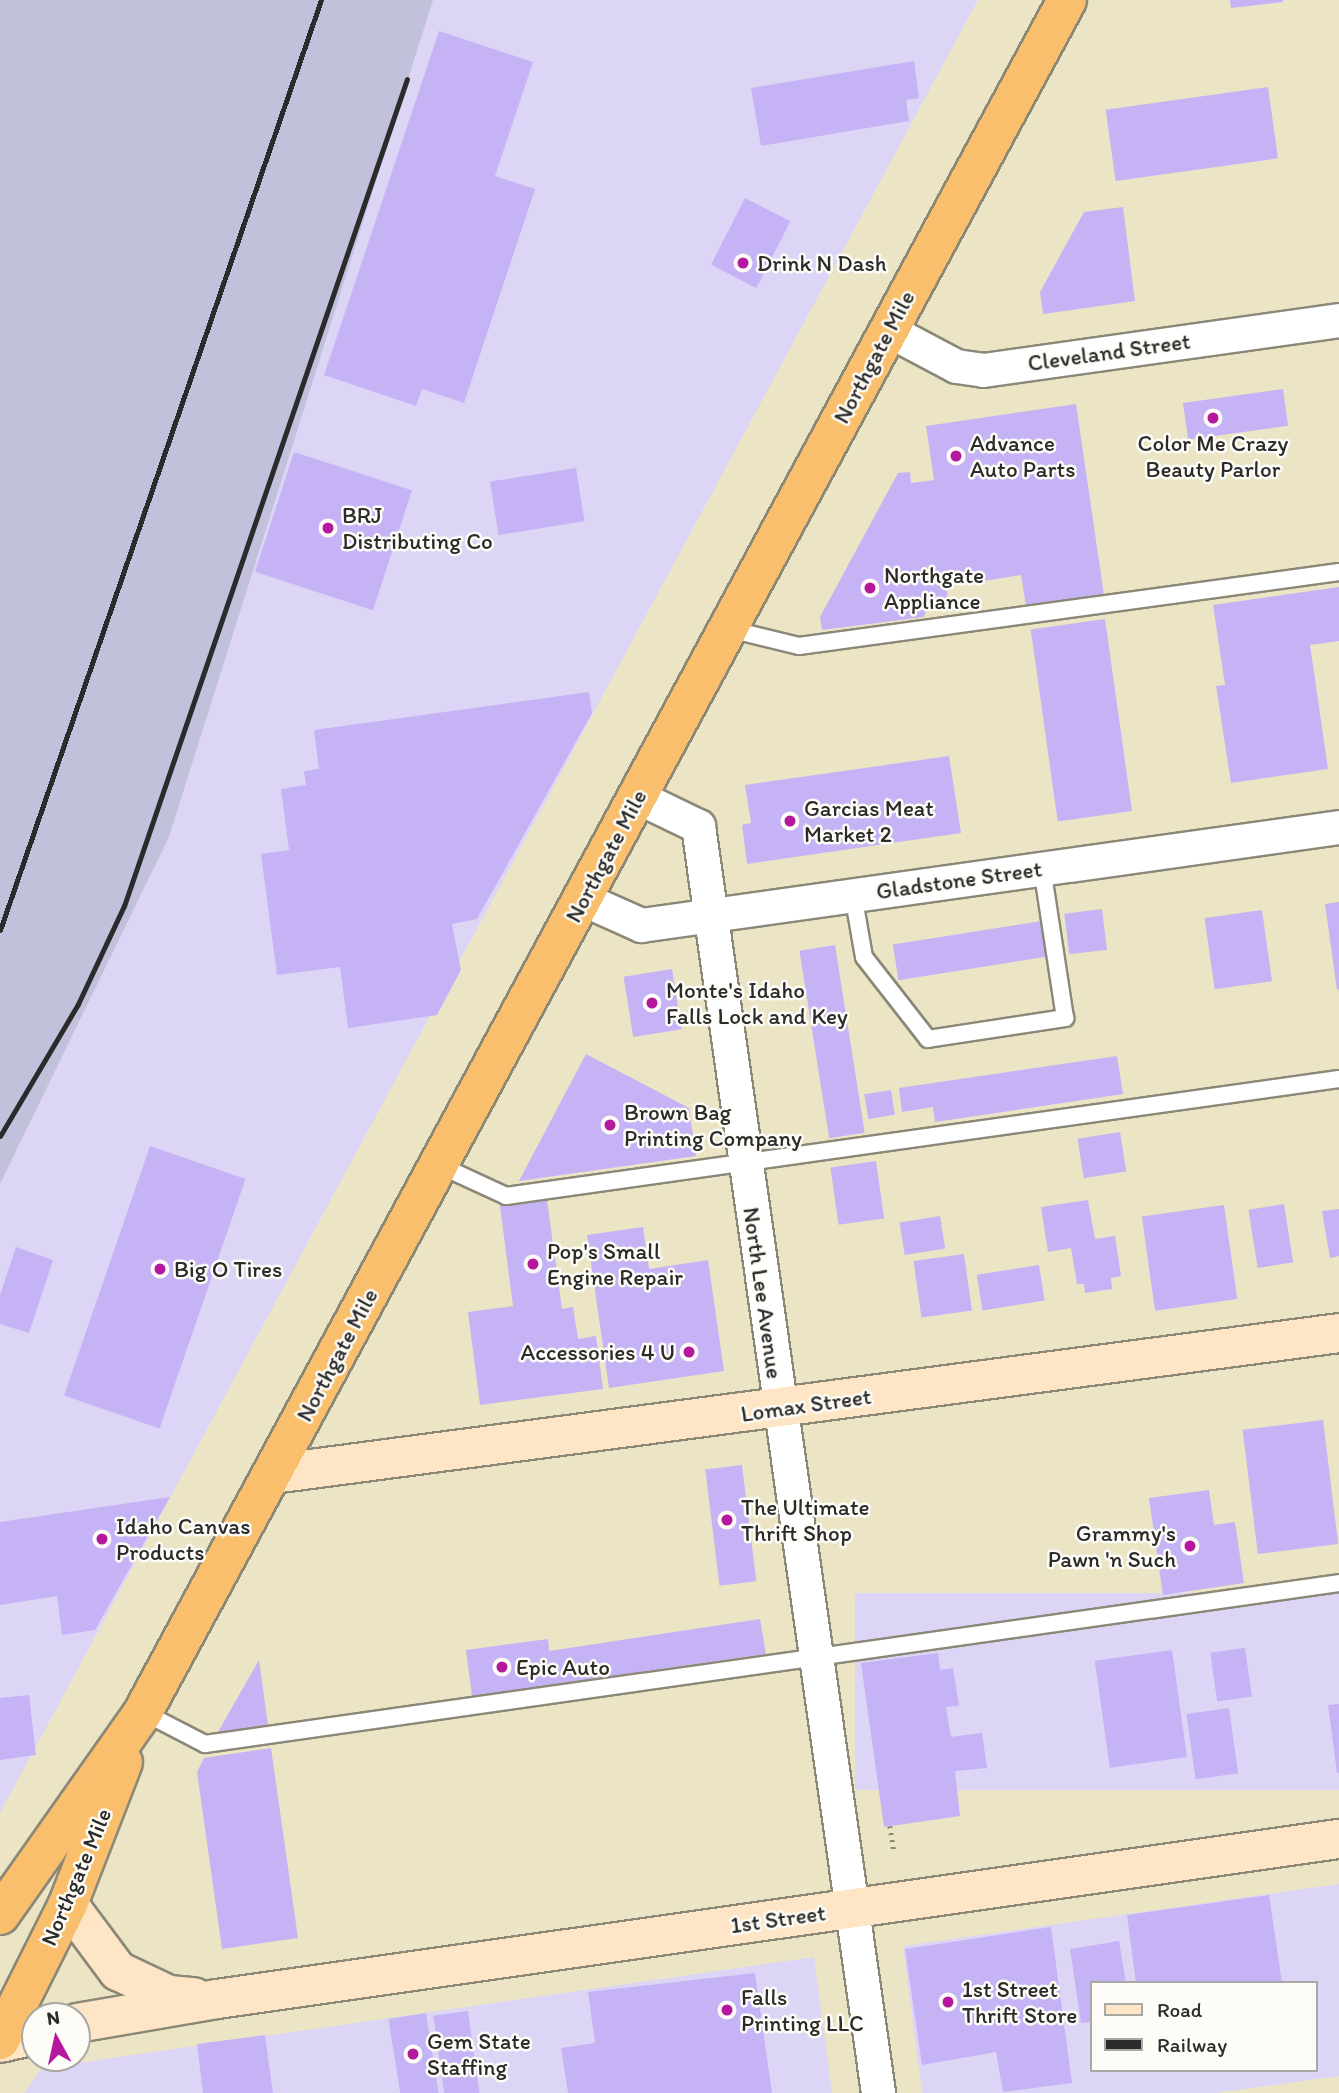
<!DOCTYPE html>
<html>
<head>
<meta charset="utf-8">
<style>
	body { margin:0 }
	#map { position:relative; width:1339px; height:2093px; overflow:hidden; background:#ebe5c5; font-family:Itim,sans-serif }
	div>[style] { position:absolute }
	.built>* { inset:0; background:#ddd5f6; transform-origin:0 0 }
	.industrial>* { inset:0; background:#c2c1dc }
	.building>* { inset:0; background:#c5b3f5; transform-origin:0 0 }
	.path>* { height:4.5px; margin-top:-2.25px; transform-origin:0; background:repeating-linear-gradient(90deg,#8b8878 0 2px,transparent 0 7px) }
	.roads { filter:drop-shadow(2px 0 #8b8878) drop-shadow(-2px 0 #8b8878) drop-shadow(0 2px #8b8878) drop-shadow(0 -2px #8b8878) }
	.lane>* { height:16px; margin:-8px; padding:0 8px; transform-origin:8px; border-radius:8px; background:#fff }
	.street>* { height:33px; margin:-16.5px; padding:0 16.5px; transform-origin:16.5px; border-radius:16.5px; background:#fff }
	.secondary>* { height:38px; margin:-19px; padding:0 19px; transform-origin:19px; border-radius:19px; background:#fde5c5 }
	.highway>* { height:38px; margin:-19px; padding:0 19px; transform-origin:19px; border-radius:19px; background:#f9bf6d }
	.rail>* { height:5px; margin:-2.5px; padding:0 2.5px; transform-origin:2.5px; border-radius:2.5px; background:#2b2b2b }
	.dots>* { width:19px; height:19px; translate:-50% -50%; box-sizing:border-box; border:4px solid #fdfcf7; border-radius:50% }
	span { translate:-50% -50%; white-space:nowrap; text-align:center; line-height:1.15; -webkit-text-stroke:5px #fdfcf7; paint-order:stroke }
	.poi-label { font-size:23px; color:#2b2b2b }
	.left { translate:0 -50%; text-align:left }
	.right { translate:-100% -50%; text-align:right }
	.street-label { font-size:23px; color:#2b2b2b }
	.legend { position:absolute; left:1090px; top:1981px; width:228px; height:91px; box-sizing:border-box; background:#fdfcf7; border:2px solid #a9a8a5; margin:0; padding:9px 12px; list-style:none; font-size:21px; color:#2b2b2b }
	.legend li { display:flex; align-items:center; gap:14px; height:35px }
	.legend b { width:35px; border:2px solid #a9a8a5 }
	.north { position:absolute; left:21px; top:2002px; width:70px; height:70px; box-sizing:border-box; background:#fdfcf7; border:2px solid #a9a8a5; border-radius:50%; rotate:352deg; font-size:19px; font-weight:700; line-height:28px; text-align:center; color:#2b2b2b }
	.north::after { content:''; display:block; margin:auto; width:24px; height:32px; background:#b5179e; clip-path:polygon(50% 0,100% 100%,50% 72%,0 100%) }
</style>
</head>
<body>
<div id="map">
	<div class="built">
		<i style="clip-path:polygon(432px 0,978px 0,0 1813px,0 1184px,169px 837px)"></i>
		<i style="left:1339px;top:1593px;width:197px;height:484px;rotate:90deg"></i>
		<i style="clip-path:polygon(evenodd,1339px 1884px,1339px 2076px,1215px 2093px,922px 2093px,903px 1946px,1339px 1884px,1092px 1983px,1316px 1983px,1316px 2070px,1092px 2070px,1092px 1983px)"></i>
		<i style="clip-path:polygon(814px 1957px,832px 2093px,24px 2093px,42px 2068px)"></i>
	</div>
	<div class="industrial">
		<i style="clip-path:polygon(0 0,433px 0,169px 837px,0 1184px)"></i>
	</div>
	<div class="building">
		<i style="clip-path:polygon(1230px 0,1283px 0,1283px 2px,1231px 8px)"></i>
		<i style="clip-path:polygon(439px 31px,533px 62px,495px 176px,535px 189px,464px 403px,422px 389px,416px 406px,324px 375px)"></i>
		<i style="clip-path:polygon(914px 61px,919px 98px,906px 100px,909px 121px,761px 146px,751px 88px)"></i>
		<i style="left:1268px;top:87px;width:72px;height:164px;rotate:82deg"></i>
		<i style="left:745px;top:198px;width:51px;height:75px;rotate:27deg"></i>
		<i style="clip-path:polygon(1123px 207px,1135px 301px,1043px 314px,1040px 292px,1084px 212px)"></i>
		<i style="left:1283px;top:389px;width:37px;height:101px;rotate:82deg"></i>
		<i style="clip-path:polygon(1076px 404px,1104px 595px,1026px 606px,1021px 575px,946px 587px,949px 603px,928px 606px,924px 617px,822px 630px,820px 617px,898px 473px,910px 472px,911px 483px,934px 480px,926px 426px)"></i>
		<i style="left:294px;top:452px;width:124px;height:126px;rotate:18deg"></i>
		<i style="left:576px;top:468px;width:54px;height:87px;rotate:81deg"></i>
		<i style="clip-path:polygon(1339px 587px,1339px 641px,1310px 645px,1328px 769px,1231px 783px,1216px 686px,1225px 685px,1213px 605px)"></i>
		<i style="left:1105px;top:619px;width:194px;height:75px;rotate:82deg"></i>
		<i style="clip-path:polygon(589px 692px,592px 713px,477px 919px,452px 924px,461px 970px,437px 1015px,348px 1028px,340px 967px,277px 975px,261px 854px,289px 850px,281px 789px,306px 785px,304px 771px,319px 769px,314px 730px)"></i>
		<i style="clip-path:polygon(949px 756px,961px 833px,747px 864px,742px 825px,751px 823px,745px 785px)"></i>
		<i style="clip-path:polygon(1339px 902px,1339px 989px,1337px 990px,1325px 904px)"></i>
		<i style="left:1102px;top:909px;width:41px;height:38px;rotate:83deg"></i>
		<i style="left:1262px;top:910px;width:72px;height:58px;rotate:82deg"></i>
		<i style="left:1042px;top:921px;width:36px;height:151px;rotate:81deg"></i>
		<i style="left:835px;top:945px;width:190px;height:36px;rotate:81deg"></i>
		<i style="left:672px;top:969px;width:61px;height:49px;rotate:81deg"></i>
		<i style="clip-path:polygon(586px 1054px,689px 1108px,696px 1156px,519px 1181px)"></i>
		<i style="clip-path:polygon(1117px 1056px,1123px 1094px,935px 1122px,933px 1107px,902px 1112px,899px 1088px)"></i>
		<i style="left:891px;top:1090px;width:25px;height:27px;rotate:81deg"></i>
		<i style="left:1120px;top:1132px;width:40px;height:43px;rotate:81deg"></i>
		<i style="left:150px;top:1146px;width:101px;height:264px;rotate:19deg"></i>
		<i style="left:876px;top:1161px;width:58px;height:46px;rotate:82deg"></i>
		<i style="clip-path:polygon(547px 1200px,562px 1309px,573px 1307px,578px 1339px,596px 1336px,603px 1389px,480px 1405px,468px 1312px,513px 1306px,500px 1206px)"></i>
		<i style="clip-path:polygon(1088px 1200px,1095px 1239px,1115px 1236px,1121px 1276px,1111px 1278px,1112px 1289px,1085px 1293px,1084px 1284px,1077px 1284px,1071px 1248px,1048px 1252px,1041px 1207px)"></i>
		<i style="left:1284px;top:1204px;width:59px;height:36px;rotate:81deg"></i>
		<i style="left:1224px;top:1205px;width:95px;height:83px;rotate:82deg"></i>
		<i style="clip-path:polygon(1339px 1209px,1339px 1256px,1330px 1258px,1322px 1211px)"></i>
		<i style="left:940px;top:1216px;width:33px;height:41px;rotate:81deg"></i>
		<i style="clip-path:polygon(643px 1227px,649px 1269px,708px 1260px,724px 1371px,609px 1388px,587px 1235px)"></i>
		<i style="clip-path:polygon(16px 1247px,53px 1260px,29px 1333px,0 1324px,0 1295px)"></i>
		<i style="left:964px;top:1254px;width:57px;height:51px;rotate:82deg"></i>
		<i style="left:1039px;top:1265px;width:36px;height:63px;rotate:81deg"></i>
		<i style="left:1323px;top:1420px;width:125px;height:81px;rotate:83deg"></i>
		<i style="left:742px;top:1465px;width:117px;height:37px;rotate:83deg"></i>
		<i style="clip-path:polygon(1209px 1490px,1214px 1525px,1235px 1522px,1244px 1583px,1163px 1595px,1149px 1498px)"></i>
		<i style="clip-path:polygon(170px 1497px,95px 1630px,62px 1635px,57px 1596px,0 1605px,0 1522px)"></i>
		<i style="clip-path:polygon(760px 1619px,766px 1654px,472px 1696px,466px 1650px,548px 1639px,549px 1651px)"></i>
		<i style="left:1245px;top:1648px;width:49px;height:35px;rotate:82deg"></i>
		<i style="left:1172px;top:1650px;width:108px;height:78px;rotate:82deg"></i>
		<i style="clip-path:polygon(938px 1653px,940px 1670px,953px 1668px,959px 1706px,946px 1707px,951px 1737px,982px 1733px,987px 1768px,955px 1771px,960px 1816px,884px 1827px,861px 1663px)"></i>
		<i style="clip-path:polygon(259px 1660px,268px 1725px,218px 1732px)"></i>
		<i style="clip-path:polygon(29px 1695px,36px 1755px,0 1760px,0 1698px)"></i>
		<i style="clip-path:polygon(1339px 1704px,1339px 1773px,1337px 1773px,1328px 1705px)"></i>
		<i style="left:1229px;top:1708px;width:66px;height:43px;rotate:82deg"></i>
		<i style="clip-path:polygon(271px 1748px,298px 1938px,222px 1949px,197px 1772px,204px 1758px)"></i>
		<i style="clip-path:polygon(1269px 1895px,1282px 1983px,1136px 1983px,1127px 1915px)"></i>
		<i style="clip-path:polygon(1051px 1927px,1072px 2083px,1003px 2092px,996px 2052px,922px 2065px,905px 1949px)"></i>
		<i style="clip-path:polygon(1119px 1941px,1126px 1983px,1092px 1983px,1092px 2022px,1081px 2023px,1070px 1949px)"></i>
		<i style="clip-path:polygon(755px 1973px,772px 2093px,568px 2093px,561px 2048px,595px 2043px,588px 1992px)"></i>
		<i style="left:468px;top:2011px;width:83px;height:35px;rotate:82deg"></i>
		<i style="left:426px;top:2013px;width:81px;height:38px;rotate:81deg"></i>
		<i style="clip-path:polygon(265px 2035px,273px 2093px,203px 2093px,197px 2044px)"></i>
	</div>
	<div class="path">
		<i style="left:890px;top:1826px;width:26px;rotate:81deg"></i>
	</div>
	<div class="roads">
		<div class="lane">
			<i style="left:729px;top:629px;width:72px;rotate:13.7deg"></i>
			<i style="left:799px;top:646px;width:545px;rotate:-7.8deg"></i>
			<i style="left:853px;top:894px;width:64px;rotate:80.1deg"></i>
			<i style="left:864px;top:957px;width:104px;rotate:52deg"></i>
			<i style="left:928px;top:1039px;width:139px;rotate:-8.7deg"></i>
			<i style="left:1065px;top:1018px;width:152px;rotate:-98.7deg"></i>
			<i style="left:439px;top:1165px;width:74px;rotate:24.8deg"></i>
			<i style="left:506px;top:1196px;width:841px;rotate:-8deg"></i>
			<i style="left:143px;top:1712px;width:70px;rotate:27.3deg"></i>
			<i style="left:205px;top:1744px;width:1145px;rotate:-8.08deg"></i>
		</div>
		<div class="street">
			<i style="left:888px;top:330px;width:77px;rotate:27.9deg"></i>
			<i style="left:956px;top:366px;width:27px;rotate:8deg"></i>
			<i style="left:983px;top:370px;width:359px;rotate:-8deg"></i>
			<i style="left:638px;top:797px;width:67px;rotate:25.8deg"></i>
			<i style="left:698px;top:826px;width:1280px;rotate:81.91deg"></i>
			<i style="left:583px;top:899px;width:64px;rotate:24.1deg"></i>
			<i style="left:641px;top:925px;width:705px;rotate:-7.99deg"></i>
		</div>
		<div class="secondary">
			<i style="left:273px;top:1474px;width:1075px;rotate:-7.53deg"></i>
			<i style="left:68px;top:1904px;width:84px;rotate:53.3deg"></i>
			<i style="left:118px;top:1971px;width:56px;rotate:25.2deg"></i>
			<i style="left:169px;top:1995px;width:25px;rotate:5deg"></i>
			<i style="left:77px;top:2023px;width:142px;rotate:-9.7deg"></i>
			<i style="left:217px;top:1999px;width:1133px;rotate:-8.12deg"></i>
			<i style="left:0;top:2043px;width:36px;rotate:-13deg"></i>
		</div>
		<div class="highway">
			<i style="left:0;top:1915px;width:248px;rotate:-54.8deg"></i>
			<i style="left:143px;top:1712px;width:1945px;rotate:-61.64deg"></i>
			<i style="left:0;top:2040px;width:152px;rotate:-63.4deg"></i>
			<i style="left:68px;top:1904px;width:152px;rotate:-68.8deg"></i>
		</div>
	</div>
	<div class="rail">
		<i style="left:0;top:930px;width:984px;rotate:-70.96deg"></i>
		<i style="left:0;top:1136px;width:153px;rotate:-59.4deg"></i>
		<i style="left:78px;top:1004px;width:108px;rotate:-64.9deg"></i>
		<i style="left:124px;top:906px;width:874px;rotate:-71.11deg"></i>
	</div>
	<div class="dots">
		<i style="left:743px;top:263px;background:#b5179e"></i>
		<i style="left:1213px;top:418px;background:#b5179e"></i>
		<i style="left:956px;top:456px;background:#b5179e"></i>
		<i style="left:328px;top:528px;background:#b5179e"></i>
		<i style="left:870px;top:588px;background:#b5179e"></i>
		<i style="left:790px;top:821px;background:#b5179e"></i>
		<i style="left:652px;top:1003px;background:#b5179e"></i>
		<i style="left:610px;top:1125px;background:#b5179e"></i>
		<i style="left:533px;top:1264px;background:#b5179e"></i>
		<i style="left:160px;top:1269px;background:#b5179e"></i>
		<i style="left:689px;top:1352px;background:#b5179e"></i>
		<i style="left:727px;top:1520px;background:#b5179e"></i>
		<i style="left:102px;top:1539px;background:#b5179e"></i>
		<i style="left:1190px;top:1546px;background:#b5179e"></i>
		<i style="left:502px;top:1667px;background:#b5179e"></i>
		<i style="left:948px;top:2002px;background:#b5179e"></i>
		<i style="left:727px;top:2010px;background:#b5179e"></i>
		<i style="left:413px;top:2054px;background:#b5179e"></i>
	</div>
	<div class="poi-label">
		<span class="left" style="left:757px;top:263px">Drink N Dash</span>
		<span class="left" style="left:970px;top:456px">Advance<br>Auto Parts</span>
		<span style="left:1213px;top:456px">Color Me Crazy<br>Beauty Parlor</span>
		<span class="left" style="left:342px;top:528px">BRJ<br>Distributing Co</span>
		<span class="left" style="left:884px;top:588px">Northgate<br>Appliance</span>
		<span class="left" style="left:804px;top:821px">Garcias Meat<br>Market 2</span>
		<span class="left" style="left:666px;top:1003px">Monte's Idaho<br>Falls Lock and Key</span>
		<span class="left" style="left:624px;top:1125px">Brown Bag<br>Printing Company</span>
		<span class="left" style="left:547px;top:1264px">Pop's Small<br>Engine Repair</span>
		<span class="left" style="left:174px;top:1269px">Big O Tires</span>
		<span class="right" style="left:675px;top:1352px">Accessories 4 U</span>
		<span class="left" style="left:741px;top:1520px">The Ultimate<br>Thrift Shop</span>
		<span class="left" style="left:116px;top:1539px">Idaho Canvas<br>Products</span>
		<span class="right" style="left:1176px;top:1546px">Grammy's<br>Pawn 'n Such</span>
		<span class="left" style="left:516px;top:1667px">Epic Auto</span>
		<span class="left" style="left:962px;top:2002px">1st Street<br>Thrift Store</span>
		<span class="left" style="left:741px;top:2010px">Falls<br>Printing LLC</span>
		<span class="left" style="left:427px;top:2054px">Gem State<br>Staffing</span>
	</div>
	<div class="street-label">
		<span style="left:1109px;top:352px;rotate:-8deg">Cleveland Street</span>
		<span style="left:874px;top:357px;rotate:-62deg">Northgate Mile</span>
		<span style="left:606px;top:856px;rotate:-62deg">Northgate Mile</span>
		<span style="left:959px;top:880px;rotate:-8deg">Gladstone Street</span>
		<span style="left:763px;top:1293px;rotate:82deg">North Lee Avenue</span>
		<span style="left:337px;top:1355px;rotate:-62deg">Northgate Mile</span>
		<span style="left:806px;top:1405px;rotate:-8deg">Lomax Street</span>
		<span style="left:76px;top:1877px;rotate:-67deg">Northgate Mile</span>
		<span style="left:778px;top:1919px;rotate:-8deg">1st Street</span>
	</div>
	<ul class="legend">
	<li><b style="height:9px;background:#fde5c5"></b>Road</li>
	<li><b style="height:9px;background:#2b2b2b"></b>Railway</li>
	</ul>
	<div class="north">N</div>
</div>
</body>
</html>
